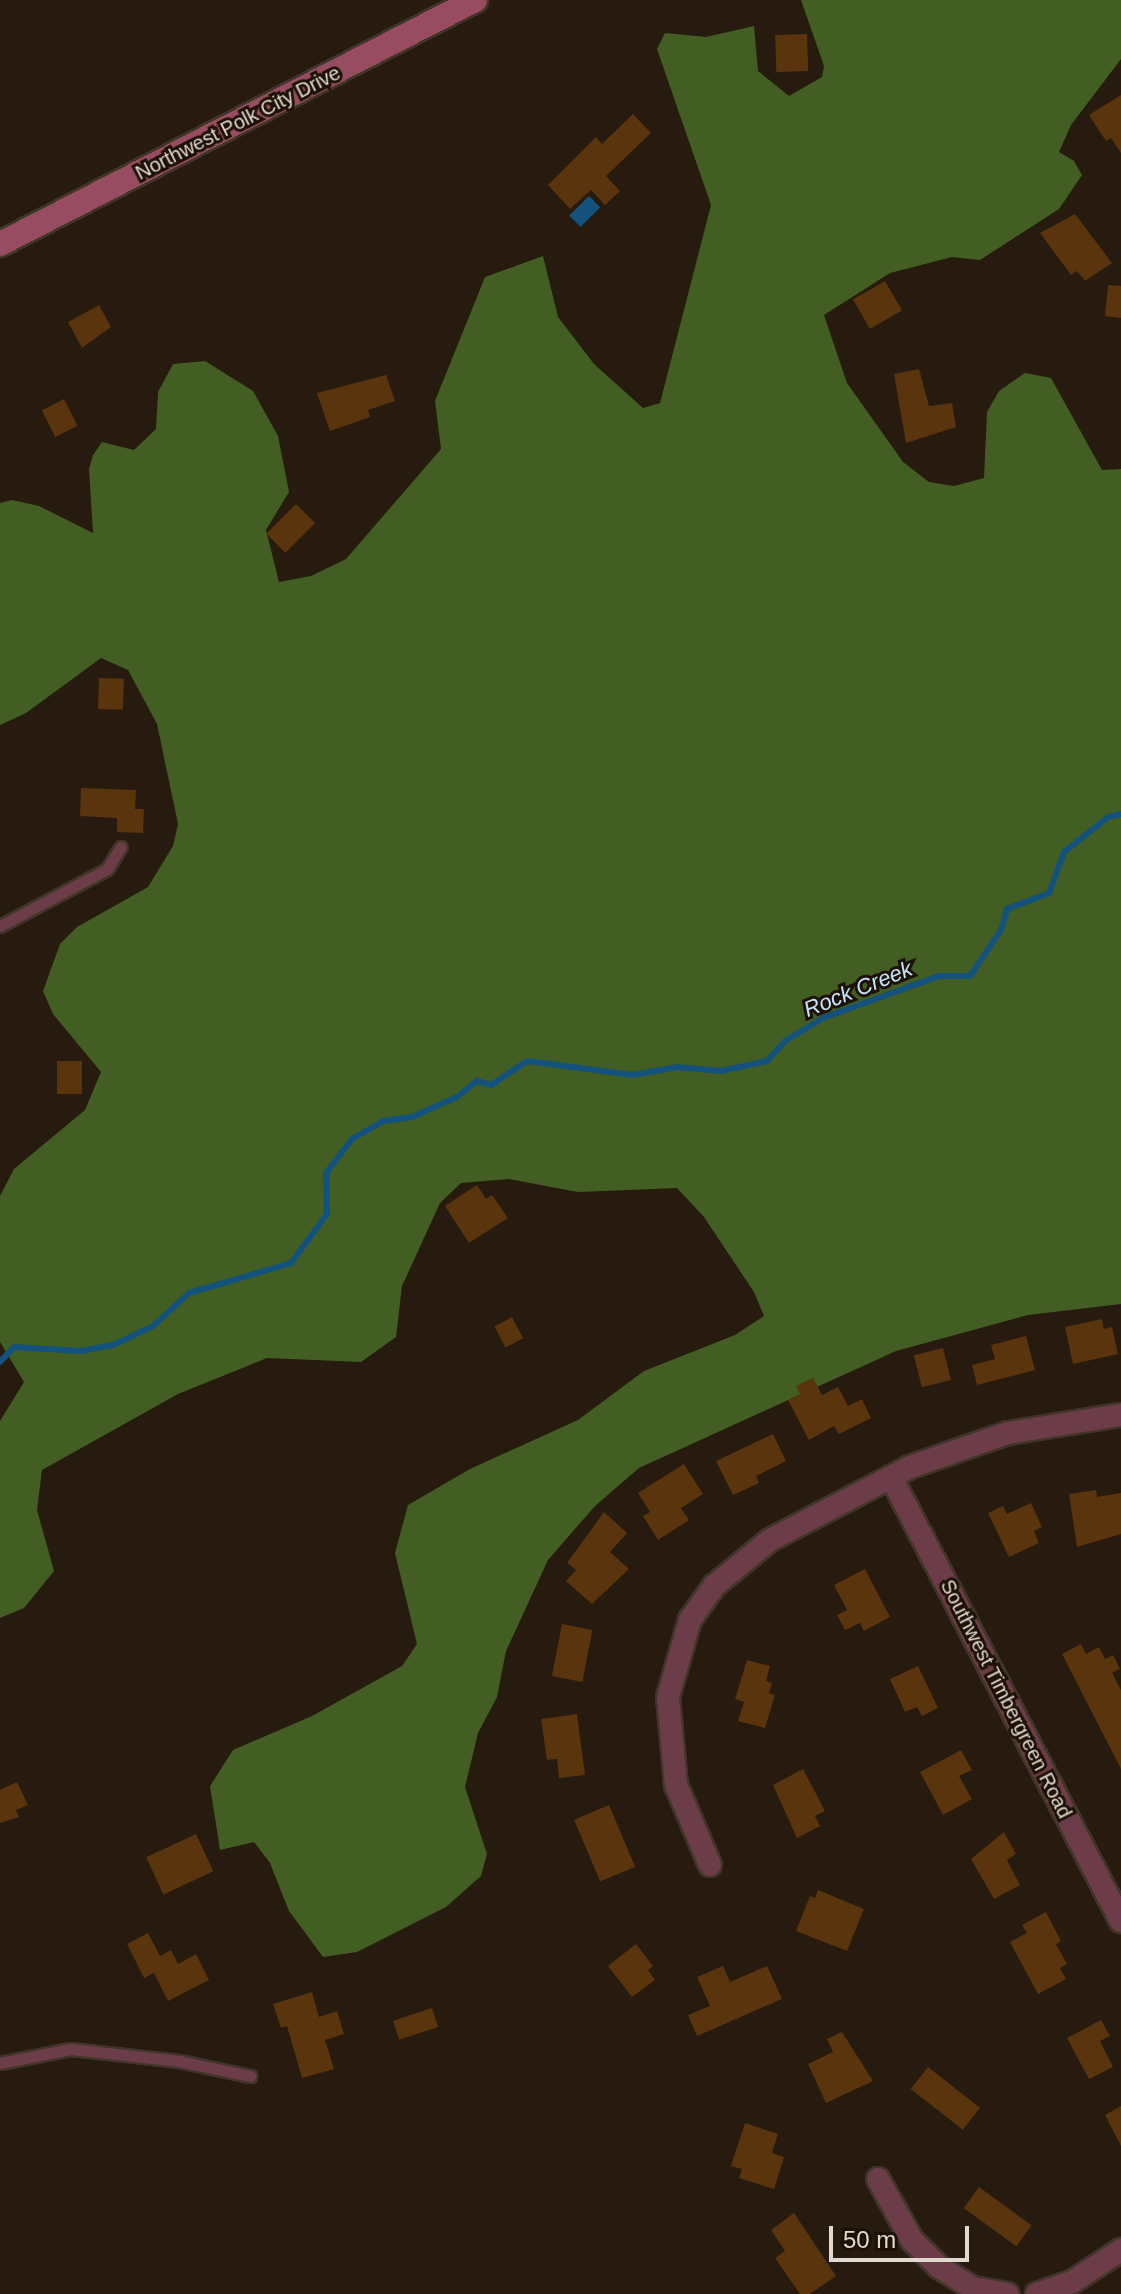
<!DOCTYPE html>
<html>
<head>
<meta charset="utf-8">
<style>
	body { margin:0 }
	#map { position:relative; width:1121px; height:2294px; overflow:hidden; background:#271a0f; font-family:Arial,sans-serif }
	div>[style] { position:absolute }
	.forest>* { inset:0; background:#425e22 }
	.water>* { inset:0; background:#13527c; transform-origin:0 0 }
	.stream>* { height:6px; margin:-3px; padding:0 3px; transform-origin:3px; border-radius:3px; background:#13527c }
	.building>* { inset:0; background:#59340d; transform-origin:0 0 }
	.roads { filter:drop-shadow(2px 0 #41352a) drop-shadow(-2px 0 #41352a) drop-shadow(0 2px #41352a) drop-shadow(0 -2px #41352a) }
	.lane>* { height:11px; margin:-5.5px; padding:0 5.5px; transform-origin:5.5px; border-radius:5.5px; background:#6c3d49 }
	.street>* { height:22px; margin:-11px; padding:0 11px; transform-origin:11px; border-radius:11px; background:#6c3d49 }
	.secondary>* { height:24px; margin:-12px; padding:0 12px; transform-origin:12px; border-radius:12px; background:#984c61 }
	span { translate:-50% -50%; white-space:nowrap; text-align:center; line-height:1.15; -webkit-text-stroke:6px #1d1106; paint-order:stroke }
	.street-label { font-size:20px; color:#e1d8d0 }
	.water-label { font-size:22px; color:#c4e4fe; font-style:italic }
	.scale { position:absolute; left:829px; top:2226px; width:140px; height:36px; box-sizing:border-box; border:4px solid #e1d8d0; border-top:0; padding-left:10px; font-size:24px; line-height:28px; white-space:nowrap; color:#e1d8d0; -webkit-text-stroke:6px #1d1106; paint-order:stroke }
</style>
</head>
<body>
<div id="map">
	<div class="forest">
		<i style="clip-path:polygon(801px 0,1121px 0,1121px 59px,1071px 125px,1059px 152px,1074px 161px,1082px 175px,1059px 209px,980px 260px,952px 257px,890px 273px,824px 315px,847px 383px,903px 462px,929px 482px,954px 486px,984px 478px,987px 412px,999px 391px,1025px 373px,1051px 378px,1102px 470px,1121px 469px,1121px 1304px,1028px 1315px,896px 1351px,639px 1468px,595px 1506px,548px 1560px,506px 1651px,497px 1697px,478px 1733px,465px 1787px,487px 1854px,481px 1876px,446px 1907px,357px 1952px,323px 1957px,289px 1911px,270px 1863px,254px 1842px,220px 1850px,210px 1786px,233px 1750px,312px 1716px,402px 1666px,417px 1644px,395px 1553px,408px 1505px,470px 1469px,578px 1420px,644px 1371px,735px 1335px,764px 1316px,754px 1292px,704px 1217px,677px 1188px,578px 1192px,509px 1179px,461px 1183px,440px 1203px,402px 1286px,396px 1337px,361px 1362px,267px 1358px,178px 1394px,42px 1470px,37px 1510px,54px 1571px,24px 1608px,0 1618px,0 1421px,24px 1382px,0 1342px,0 1196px,14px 1169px,85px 1110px,101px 1072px,53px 1014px,43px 991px,60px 944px,77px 927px,148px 887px,173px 846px,178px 824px,157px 724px,128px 670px,101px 658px,26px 713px,0 725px,0 503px,12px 500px,39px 506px,93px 533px,89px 469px,93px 455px,102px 442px,134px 450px,156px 429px,158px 392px,173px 364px,205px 361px,253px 391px,278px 436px,289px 492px,266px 530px,279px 582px,311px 576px,346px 559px,441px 449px,435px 401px,485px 277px,543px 256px,558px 317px,594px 364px,643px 408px,660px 403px,711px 205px,657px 49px,665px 33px,706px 37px,754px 26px,758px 71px,789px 96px,822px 77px,824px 66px)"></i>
	</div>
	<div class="water">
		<i style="left:589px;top:196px;width:16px;height:28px;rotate:45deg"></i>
	</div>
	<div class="stream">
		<i style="left:0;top:1362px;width:21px;rotate:-47deg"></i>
		<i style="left:14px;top:1347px;width:67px;rotate:3.4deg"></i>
		<i style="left:81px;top:1351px;width:33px;rotate:-11deg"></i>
		<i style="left:113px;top:1345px;width:44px;rotate:-25.4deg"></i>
		<i style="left:153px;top:1326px;width:49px;rotate:-42.5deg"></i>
		<i style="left:189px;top:1293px;width:106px;rotate:-16.4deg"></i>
		<i style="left:291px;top:1263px;width:61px;rotate:-53.7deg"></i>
		<i style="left:327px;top:1214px;width:41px;rotate:-91.4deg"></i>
		<i style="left:326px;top:1173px;width:43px;rotate:-52.6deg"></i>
		<i style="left:352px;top:1139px;width:36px;rotate:-30deg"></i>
		<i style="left:383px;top:1121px;width:29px;rotate:-8deg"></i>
		<i style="left:412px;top:1117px;width:49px;rotate:-24deg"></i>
		<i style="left:457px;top:1097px;width:26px;rotate:-39deg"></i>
		<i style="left:477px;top:1081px;width:15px;rotate:16deg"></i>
		<i style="left:491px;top:1085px;width:43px;rotate:-33.7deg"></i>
		<i style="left:527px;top:1061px;width:107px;rotate:7.5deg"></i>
		<i style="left:633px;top:1075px;width:45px;rotate:-10.3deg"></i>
		<i style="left:677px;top:1067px;width:44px;rotate:5.2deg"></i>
		<i style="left:721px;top:1071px;width:47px;rotate:-12.3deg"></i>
		<i style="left:767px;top:1061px;width:27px;rotate:-48deg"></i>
		<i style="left:785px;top:1041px;width:44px;rotate:-31.2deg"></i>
		<i style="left:823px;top:1018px;width:123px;rotate:-19.9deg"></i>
		<i style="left:939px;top:976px;width:31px"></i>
		<i style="left:970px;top:976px;width:55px;rotate:-56deg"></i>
		<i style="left:1001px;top:930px;width:22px;rotate:-74deg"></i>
		<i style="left:1007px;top:909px;width:45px;rotate:-20.9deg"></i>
		<i style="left:1049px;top:893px;width:44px;rotate:-69.9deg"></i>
		<i style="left:1064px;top:852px;width:56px;rotate:-38.5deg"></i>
		<i style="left:1108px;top:817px;width:13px;rotate:-13deg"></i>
	</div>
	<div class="building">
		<i style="left:807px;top:34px;width:37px;height:32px;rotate:88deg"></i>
		<i style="clip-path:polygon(1121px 95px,1121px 153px,1111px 138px,1106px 141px,1089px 115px)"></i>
		<i style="clip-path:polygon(633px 114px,651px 133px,606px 176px,620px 191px,605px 205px,591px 190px,570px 209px,548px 185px,596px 137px,602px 144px)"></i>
		<i style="clip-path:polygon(1075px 214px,1112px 263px,1085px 281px,1077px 271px,1071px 275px,1040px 233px)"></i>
		<i style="left:885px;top:281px;width:34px;height:37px;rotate:60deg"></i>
		<i style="clip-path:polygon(1108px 285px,1121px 286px,1121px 318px,1105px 316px)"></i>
		<i style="clip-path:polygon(99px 305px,111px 327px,82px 348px,68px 322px)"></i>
		<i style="clip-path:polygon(919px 369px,929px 406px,952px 403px,956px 427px,906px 443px,894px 374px)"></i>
		<i style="clip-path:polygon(386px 375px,395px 401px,368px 410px,370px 417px,330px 431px,317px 393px)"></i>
		<i style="left:64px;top:399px;width:30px;height:25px;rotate:63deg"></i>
		<i style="left:296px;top:504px;width:27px;height:42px;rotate:45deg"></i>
		<i style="left:99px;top:678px;width:25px;height:31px;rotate:2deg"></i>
		<i style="clip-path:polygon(81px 788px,136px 790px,135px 809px,144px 809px,143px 833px,117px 832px,117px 818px,80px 816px)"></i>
		<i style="left:57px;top:1061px;width:25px;height:33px"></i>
		<i style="clip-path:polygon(477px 1185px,486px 1199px,492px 1195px,508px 1218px,469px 1243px,445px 1206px)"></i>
		<i style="left:512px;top:1317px;width:24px;height:20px;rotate:62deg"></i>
		<i style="clip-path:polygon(1102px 1319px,1104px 1329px,1112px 1327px,1118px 1354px,1073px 1364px,1065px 1327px)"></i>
		<i style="clip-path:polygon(1026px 1336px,1035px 1370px,977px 1385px,972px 1365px,995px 1359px,991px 1345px)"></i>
		<i style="left:943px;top:1348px;width:33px;height:30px;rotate:76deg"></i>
		<i style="clip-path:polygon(813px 1378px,822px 1395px,838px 1387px,848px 1406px,862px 1399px,871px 1418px,839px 1434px,834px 1426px,809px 1440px,788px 1400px,800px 1394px,796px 1386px)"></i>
		<i style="clip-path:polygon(773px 1434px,786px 1461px,756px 1476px,759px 1483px,733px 1495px,716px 1461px)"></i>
		<i style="clip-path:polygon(684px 1464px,703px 1494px,681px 1508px,689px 1520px,658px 1540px,643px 1516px,650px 1512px,638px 1493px)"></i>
		<i style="clip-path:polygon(1096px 1490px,1097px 1497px,1121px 1493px,1121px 1534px,1077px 1547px,1069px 1494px)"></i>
		<i style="clip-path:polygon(1031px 1503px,1042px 1527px,1034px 1531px,1039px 1543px,1009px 1557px,988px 1513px,1003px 1506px,1007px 1514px)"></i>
		<i style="clip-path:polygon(604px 1512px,627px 1533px,610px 1552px,629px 1569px,592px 1604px,566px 1581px,576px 1570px,567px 1563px)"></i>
		<i style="clip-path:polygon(865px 1569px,890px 1617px,864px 1631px,860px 1623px,845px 1630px,837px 1615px,847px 1610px,834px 1585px)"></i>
		<i style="left:562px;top:1624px;width:31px;height:53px;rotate:11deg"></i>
		<i style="clip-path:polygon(1081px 1644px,1086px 1654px,1099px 1647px,1105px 1659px,1113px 1655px,1120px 1669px,1112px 1673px,1121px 1690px,1121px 1769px,1062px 1654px)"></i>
		<i style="clip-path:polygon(747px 1660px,770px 1666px,766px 1681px,772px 1683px,769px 1693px,775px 1695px,765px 1728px,738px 1721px,744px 1702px,735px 1699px)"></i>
		<i style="clip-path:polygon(918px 1666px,938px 1708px,922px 1716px,917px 1707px,905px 1712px,890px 1679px)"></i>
		<i style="clip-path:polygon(577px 1714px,585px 1775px,559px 1778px,557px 1759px,547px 1760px,541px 1719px)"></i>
		<i style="clip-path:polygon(961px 1750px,972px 1770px,959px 1776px,972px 1799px,943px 1815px,920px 1772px)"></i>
		<i style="clip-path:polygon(803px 1769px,825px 1811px,815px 1816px,820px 1826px,797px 1838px,773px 1785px)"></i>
		<i style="clip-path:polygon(17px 1782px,28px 1805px,16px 1810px,19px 1817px,0 1823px,0 1790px)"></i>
		<i style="left:609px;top:1805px;width:67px;height:38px;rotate:67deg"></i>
		<i style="clip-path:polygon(1004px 1832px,1016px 1854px,1007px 1860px,1020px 1885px,994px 1899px,971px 1859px)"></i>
		<i style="left:196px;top:1834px;width:41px;height:55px;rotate:65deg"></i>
		<i style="clip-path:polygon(818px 1890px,864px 1909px,847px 1951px,796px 1931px,810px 1896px,815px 1898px)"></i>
		<i style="clip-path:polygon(1046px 1912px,1061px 1941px,1056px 1944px,1067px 1964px,1060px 1968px,1066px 1979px,1038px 1994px,1010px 1942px,1027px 1933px,1022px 1925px)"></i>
		<i style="clip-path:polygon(148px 1933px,160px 1956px,171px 1950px,178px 1964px,196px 1954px,209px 1980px,168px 2001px,154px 1973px,144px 1978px,127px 1944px)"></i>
		<i style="clip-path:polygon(636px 1944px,653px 1966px,648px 1970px,655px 1980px,632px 1997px,608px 1966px)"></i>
		<i style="clip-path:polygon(723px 1966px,730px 1982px,767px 1966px,782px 1999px,697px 2036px,688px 2015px,710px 2006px,697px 1977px)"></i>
		<i style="clip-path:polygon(312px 1992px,319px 2017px,337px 2011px,344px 2034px,325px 2040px,334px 2069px,302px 2078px,287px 2026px,281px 2028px,273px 2004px)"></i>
		<i style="left:432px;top:2008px;width:20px;height:41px;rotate:72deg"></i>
		<i style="clip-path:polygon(1101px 2020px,1110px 2036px,1100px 2041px,1113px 2067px,1089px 2079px,1067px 2038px)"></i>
		<i style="clip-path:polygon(842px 2032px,873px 2081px,826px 2103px,808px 2064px,833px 2052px,827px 2039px)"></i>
		<i style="left:928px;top:2067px;width:66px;height:28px;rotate:38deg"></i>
		<i style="clip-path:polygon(1121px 2106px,1121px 2146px,1105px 2115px)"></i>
		<i style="clip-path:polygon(745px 2123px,778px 2134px,772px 2153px,784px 2157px,774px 2189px,739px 2178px,742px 2169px,731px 2166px)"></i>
		<i style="left:979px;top:2187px;width:65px;height:26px;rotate:36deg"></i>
		<i style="clip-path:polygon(794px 2213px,836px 2276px,810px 2294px,800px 2294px,775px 2258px,785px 2251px,771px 2230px)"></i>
	</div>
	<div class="roads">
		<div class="lane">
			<i style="left:0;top:926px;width:121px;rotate:-28deg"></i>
			<i style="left:107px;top:869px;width:26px;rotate:-58deg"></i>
			<i style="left:0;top:2063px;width:72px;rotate:-11.2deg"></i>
			<i style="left:71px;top:2049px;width:109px;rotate:6.3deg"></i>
			<i style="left:179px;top:2061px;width:73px;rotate:11.9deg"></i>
		</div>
		<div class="street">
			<i style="left:891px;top:1477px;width:500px;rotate:62.62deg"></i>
			<i style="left:710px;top:1865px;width:87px;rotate:-113deg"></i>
			<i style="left:676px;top:1785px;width:88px;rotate:-95.2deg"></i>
			<i style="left:668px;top:1697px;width:80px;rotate:-74.1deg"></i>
			<i style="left:690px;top:1620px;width:42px;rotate:-54.8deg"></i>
			<i style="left:714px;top:1586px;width:72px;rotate:-39.4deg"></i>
			<i style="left:770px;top:1540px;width:158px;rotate:-27.5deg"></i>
			<i style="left:910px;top:1467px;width:104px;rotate:-19.1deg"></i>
			<i style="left:1008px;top:1433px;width:114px;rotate:-9.1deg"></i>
			<i style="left:878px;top:2179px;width:70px;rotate:60.9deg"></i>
			<i style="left:912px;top:2240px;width:38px;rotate:45deg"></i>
			<i style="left:939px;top:2267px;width:40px;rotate:32deg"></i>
			<i style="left:973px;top:2288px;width:35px;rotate:10deg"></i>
			<i style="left:1037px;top:2294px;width:37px;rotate:-19deg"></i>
			<i style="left:1072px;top:2282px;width:59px;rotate:-33.1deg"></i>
		</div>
		<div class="secondary">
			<i style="left:0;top:244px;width:534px;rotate:-27.19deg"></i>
		</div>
	</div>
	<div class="street-label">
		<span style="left:238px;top:123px;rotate:-27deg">Northwest Polk City Drive</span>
		<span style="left:1006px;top:1699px;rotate:63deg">Southwest Timbergreen Road</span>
	</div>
	<div class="water-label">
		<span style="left:858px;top:989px;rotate:-22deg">Rock Creek</span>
	</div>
	<div class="scale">50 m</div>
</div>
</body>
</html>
